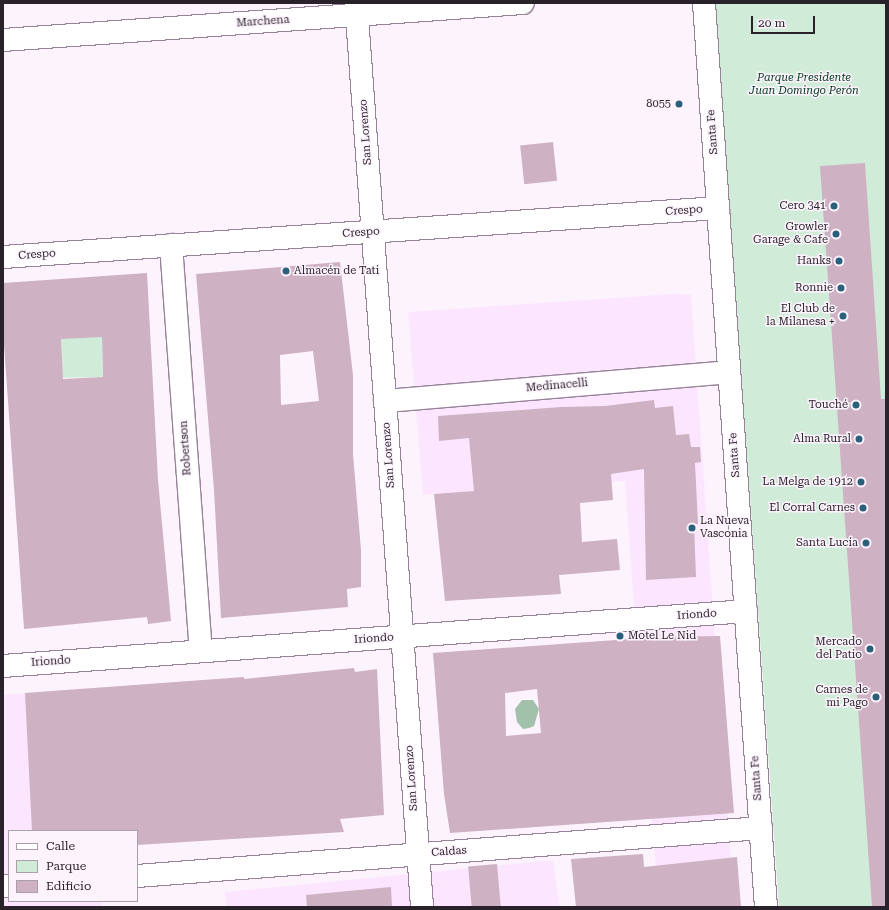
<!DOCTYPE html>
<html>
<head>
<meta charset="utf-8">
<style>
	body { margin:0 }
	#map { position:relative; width:889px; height:910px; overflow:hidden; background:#fcf3fd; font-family:"Roboto Serif",serif }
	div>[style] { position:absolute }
	.built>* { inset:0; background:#fce6ff }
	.green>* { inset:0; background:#d0ecd8; transform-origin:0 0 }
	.forest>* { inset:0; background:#a1c1aa }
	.building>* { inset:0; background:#ceb1c3; transform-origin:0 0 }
	.roads { filter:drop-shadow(1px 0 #968299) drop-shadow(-1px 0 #968299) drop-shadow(0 1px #968299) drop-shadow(0 -1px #968299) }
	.minor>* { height:22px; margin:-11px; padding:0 11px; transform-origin:11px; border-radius:11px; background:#fff }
	.major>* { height:22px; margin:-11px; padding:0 11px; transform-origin:11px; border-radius:11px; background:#fff }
	.dots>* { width:11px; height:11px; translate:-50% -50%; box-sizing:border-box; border:2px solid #fcf3fd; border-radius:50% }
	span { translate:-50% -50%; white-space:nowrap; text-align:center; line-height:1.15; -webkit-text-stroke:3px #fcf3fd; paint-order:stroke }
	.street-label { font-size:11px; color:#2a222b }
	.park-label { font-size:11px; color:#00381b; font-style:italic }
	.poi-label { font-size:11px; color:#2a222b }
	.right { translate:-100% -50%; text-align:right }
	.left { translate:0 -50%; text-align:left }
	.frame { position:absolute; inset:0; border:4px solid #2a222b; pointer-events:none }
	.legend { position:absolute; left:8px; top:830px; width:130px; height:72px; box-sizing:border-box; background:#fcf3fd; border:1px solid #a89fa9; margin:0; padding:5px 7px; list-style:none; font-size:12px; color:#2a222b }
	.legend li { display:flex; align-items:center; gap:8px; height:20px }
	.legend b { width:20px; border:1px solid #a89fa9 }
	.scale { position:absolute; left:751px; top:16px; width:64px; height:18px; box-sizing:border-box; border:2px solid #2a222b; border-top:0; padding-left:5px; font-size:12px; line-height:14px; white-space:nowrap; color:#2a222b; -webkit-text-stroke:3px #fcf3fd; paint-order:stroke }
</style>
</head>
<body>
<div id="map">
	<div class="built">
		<i style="clip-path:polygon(673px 294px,691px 295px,734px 907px,660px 907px,644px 745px,625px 481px,423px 495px,408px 312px)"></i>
		<i style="clip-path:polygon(85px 688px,96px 831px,9px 831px,9px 901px,101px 901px,102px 907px,3px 907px,3px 695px)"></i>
		<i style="clip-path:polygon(553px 860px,560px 907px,226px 907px,225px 892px)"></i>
	</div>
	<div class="green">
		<i style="clip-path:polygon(715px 3px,886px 3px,886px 907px,779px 907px)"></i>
		<i style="left:102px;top:335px;width:42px;height:41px;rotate:89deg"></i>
	</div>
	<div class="forest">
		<i style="clip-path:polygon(522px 700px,533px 700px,539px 709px,534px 726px,529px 728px,523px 729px,517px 722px,515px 709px)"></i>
	</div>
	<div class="building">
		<i style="left:553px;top:142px;width:39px;height:33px;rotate:84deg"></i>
		<i style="clip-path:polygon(865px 163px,881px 399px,886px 399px,886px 907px,872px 907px,820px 166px)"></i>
		<i style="clip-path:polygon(evenodd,340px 262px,353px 375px,353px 454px,361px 550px,361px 587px,347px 589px,348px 607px,221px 618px,214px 490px,196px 274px,340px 262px,313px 351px,319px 401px,281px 405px,280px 355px,313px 351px)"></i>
		<i style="clip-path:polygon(evenodd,147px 273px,158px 480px,171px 621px,148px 624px,147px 617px,24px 629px,3px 330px,3px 283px,147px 273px,102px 337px,103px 377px,63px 379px,61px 339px,102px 337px)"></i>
		<i style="clip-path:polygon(654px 400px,655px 408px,673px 406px,676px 435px,689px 434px,691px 447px,700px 447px,701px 462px,695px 463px,698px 524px,694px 524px,696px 577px,646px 580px,644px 469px,611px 474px,613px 500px,580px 503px,582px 542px,617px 539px,620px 570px,559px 575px,561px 594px,445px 601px,434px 494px,474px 491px,469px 438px,439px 441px,438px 416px,561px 407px,605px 406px)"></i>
		<i style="clip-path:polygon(evenodd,720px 636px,734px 813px,450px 833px,444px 794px,433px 653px,658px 637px,720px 636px,537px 689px,541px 733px,506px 736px,505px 693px,537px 689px)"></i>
		<i style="clip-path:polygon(354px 668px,355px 672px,377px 669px,384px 815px,340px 819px,344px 832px,137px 845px,137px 831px,32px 831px,25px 693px,244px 677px,244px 679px)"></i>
		<i style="clip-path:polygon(643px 854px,644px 867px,737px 857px,741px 907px,576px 907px,571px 859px)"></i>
		<i style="left:497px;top:864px;width:43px;height:29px;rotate:85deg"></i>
		<i style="clip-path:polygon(391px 887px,392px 907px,307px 907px,306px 895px)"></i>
	</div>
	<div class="roads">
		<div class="minor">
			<i style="left:356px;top:3px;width:906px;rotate:85.82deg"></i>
			<i style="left:3px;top:40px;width:521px;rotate:-4.07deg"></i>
			<i style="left:171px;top:245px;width:407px;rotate:85.8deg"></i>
			<i style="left:3px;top:257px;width:717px;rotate:-3.92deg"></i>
			<i style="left:385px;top:401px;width:345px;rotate:-4.8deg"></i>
			<i style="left:3px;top:666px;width:745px;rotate:-4.23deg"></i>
			<i style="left:137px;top:876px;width:626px;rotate:-4.4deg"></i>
			<i style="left:3px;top:886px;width:6px"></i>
		</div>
		<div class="major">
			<i style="left:704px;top:3px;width:906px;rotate:86.08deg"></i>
		</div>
	</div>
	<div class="dots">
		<i style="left:679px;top:104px;background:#2b607b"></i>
		<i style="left:834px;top:206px;background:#2b607b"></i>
		<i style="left:836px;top:234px;background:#2b607b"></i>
		<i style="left:839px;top:261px;background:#2b607b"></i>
		<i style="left:286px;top:271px;background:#2b607b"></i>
		<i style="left:841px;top:288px;background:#2b607b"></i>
		<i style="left:843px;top:316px;background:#2b607b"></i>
		<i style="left:856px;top:405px;background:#2b607b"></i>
		<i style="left:859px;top:439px;background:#2b607b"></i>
		<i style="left:861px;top:482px;background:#2b607b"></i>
		<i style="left:863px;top:508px;background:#2b607b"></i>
		<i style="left:692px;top:528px;background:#2b607b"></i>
		<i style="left:866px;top:543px;background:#2b607b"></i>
		<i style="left:620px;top:636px;background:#2b607b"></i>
		<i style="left:870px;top:649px;background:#2b607b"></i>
		<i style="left:876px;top:697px;background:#2b607b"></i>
	</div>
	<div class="street-label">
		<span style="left:263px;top:22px;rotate:-4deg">Marchena</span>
		<span style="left:366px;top:132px;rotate:-94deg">San Lorenzo</span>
		<span style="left:713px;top:132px;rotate:-94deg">Santa Fe</span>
		<span style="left:684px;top:211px;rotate:-4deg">Crespo</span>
		<span style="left:361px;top:233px;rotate:-4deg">Crespo</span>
		<span style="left:37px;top:255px;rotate:-4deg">Crespo</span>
		<span style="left:557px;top:386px;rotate:-5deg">Medinacelli</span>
		<span style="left:186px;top:448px;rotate:-94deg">Robertson</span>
		<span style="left:389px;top:455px;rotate:-94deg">San Lorenzo</span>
		<span style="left:735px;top:455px;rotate:-94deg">Santa Fe</span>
		<span style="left:697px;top:615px;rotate:-4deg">Iriondo</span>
		<span style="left:374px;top:639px;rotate:-4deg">Iriondo</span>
		<span style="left:51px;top:662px;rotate:-4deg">Iriondo</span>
		<span style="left:412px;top:778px;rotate:-94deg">San Lorenzo</span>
		<span style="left:757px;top:778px;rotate:-94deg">Santa Fe</span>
		<span style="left:449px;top:852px;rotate:-4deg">Caldas</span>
	</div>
	<div class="park-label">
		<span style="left:804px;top:85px">Parque Presidente<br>Juan Domingo Perón</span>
	</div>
	<div class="poi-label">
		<span class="right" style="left:671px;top:104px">8055</span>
		<span class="right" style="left:826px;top:206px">Cero 341</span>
		<span class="right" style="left:828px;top:234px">Growler<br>Garage &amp; Cafe</span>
		<span class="right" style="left:831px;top:261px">Hanks</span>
		<span class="left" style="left:294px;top:271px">Almacén de Tati</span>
		<span class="right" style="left:833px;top:288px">Ronnie</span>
		<span class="right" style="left:835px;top:316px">El Club de<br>la Milanesa +</span>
		<span class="right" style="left:848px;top:405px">Touché</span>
		<span class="right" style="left:851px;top:439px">Alma Rural</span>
		<span class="right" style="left:853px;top:482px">La Melga de 1912</span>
		<span class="right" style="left:855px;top:508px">El Corral Carnes</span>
		<span class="left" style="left:700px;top:528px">La Nueva<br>Vasconia</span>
		<span class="right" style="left:858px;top:543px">Santa Lucía</span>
		<span class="left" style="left:628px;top:636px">Motel Le Nid</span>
		<span class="right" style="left:862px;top:649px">Mercado<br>del Patio</span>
		<span class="right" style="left:868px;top:697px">Carnes de<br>mi Pago</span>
	</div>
	<div class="frame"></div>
	<ul class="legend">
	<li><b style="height:5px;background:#fff"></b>Calle</li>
	<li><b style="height:11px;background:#d0ecd8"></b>Parque</li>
	<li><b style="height:11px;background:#ceb1c3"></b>Edificio</li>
	</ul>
	<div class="scale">20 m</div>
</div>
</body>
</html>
